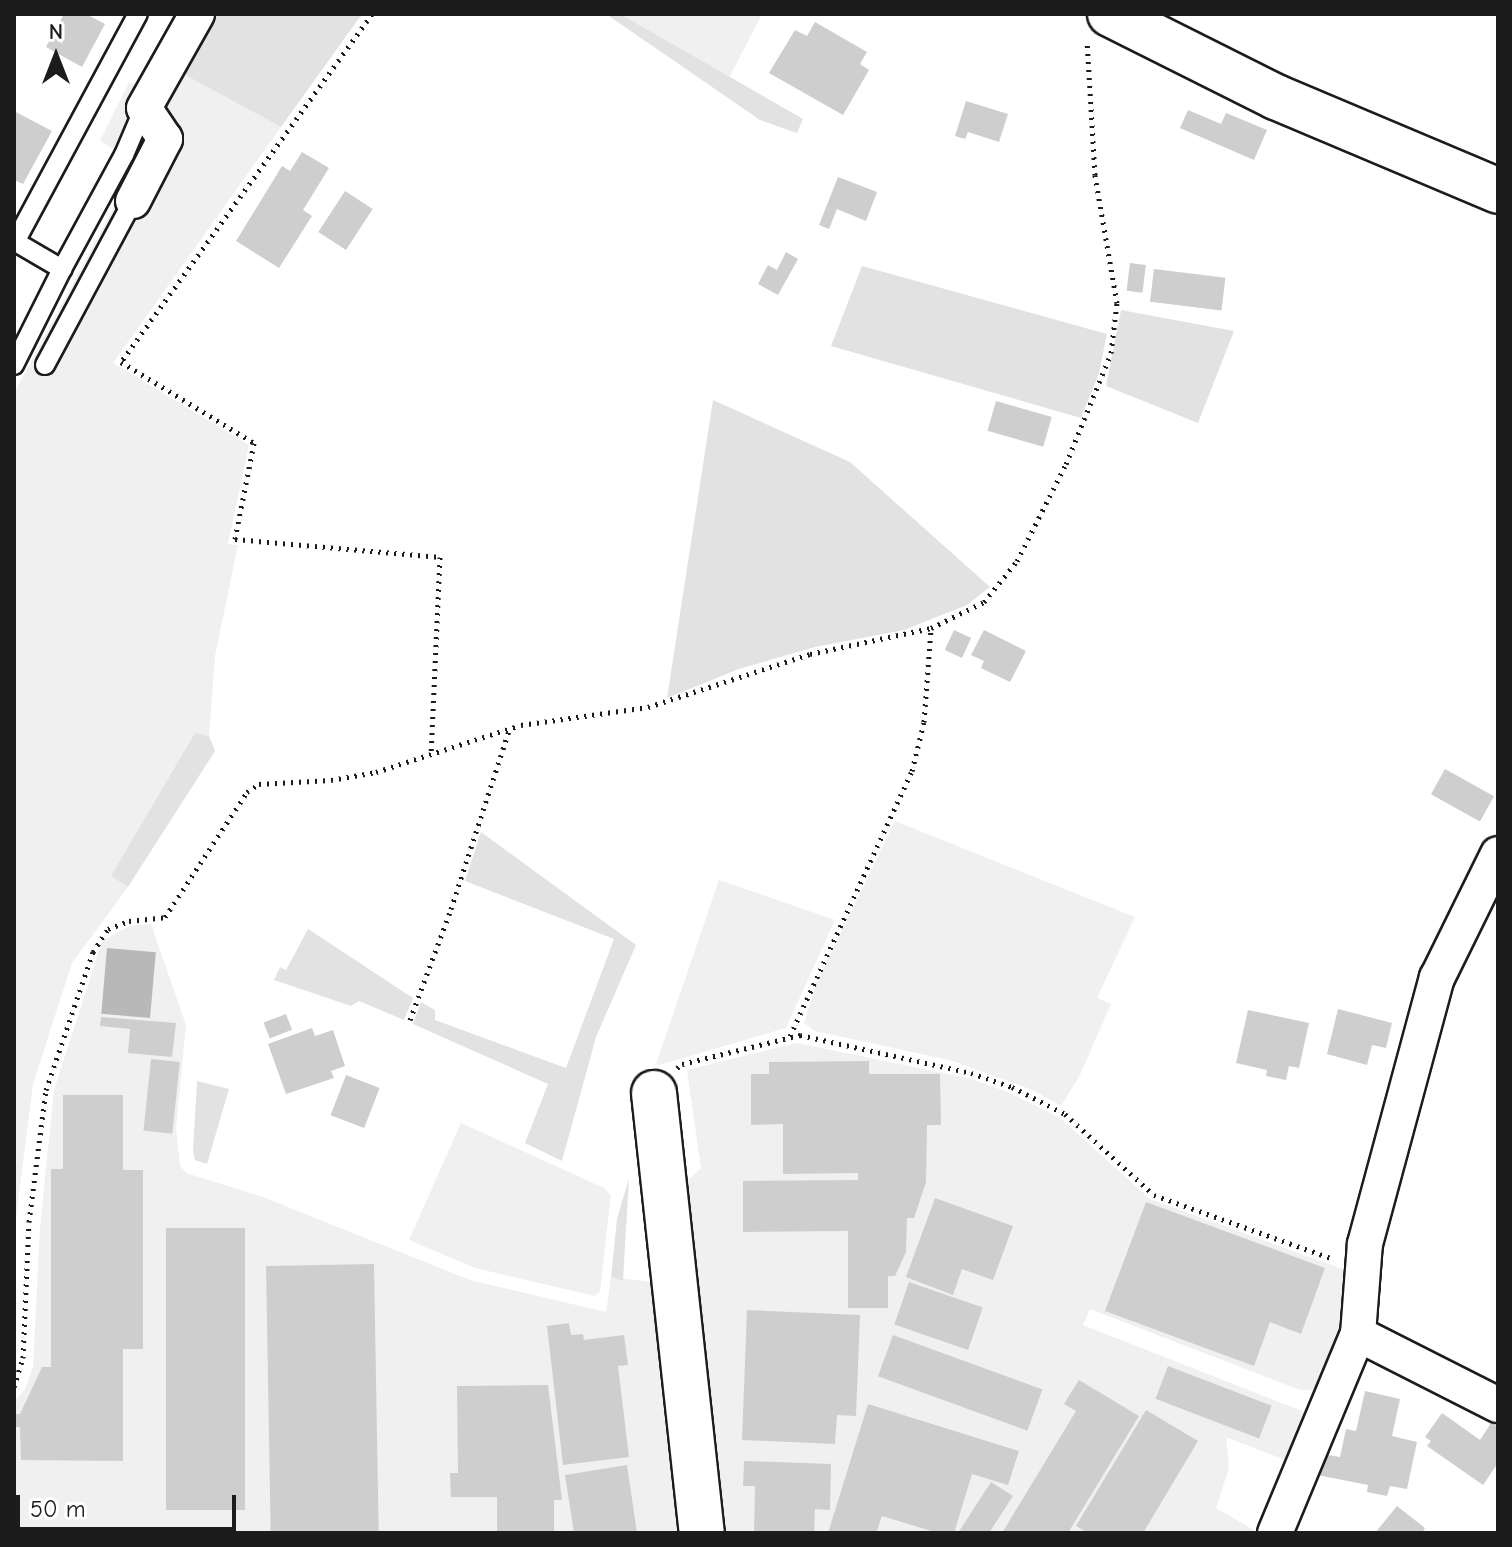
<!DOCTYPE html>
<html>
<head>
<meta charset="utf-8">
<style>
	body { margin:0 }
	#map { position:relative; width:1512px; height:1547px; overflow:hidden; background:#fff; font-family:"Comic Neue",sans-serif }
	div>[style] { position:absolute }
	.built>* { inset:0; background:#f0f0f0 }
	.green>* { inset:0; background:#e2e2e2 }
	.water>* { inset:0; background:#b8b8b8; transform-origin:0 0 }
	.building>* { inset:0; background:#cecece; transform-origin:0 0 }
	.path>* { height:5px; margin-top:-2.5px; transform-origin:0; background:repeating-linear-gradient(90deg,#1c1c1c 0 2px,transparent 0 8px) }
	.roads { filter:drop-shadow(2px 0 #1c1c1c) drop-shadow(-2px 0 #1c1c1c) drop-shadow(0 2px #1c1c1c) drop-shadow(0 -2px #1c1c1c) }
	.lane>* { height:18px; margin:-9px; padding:0 9px; transform-origin:9px; border-radius:9px; background:#fff }
	.street>* { height:34px; margin:-17px; padding:0 17px; transform-origin:17px; border-radius:17px; background:#fff }
	.secondary>* { height:44px; margin:-22px; padding:0 22px; transform-origin:22px; border-radius:22px; background:#fff }
	span { translate:-50% -50%; white-space:nowrap; text-align:center; line-height:1.15; -webkit-text-stroke:6px #fff; paint-order:stroke }
	.frame { position:absolute; inset:0; border:16px solid #1c1c1c; pointer-events:none }
	.north { position:absolute; left:16px; top:16px; width:80px; height:80px; -webkit-text-stroke:6px #fff; paint-order:stroke; rotate:0deg; font-size:22px; font-weight:700; line-height:32px; text-align:center; color:#1c1c1c }
	.north::after { content:''; display:block; margin:auto; width:28px; height:36px; background:#1c1c1c; clip-path:polygon(50% 0,100% 100%,50% 72%,0 100%) }
	.scale { position:absolute; left:16px; top:1495px; width:220px; height:36px; box-sizing:border-box; border:4px solid #1c1c1c; border-top:0; padding-left:10px; font-size:24px; line-height:28px; white-space:nowrap; color:#1c1c1c; -webkit-text-stroke:6px #fff; paint-order:stroke }
</style>
</head>
<body>
<div id="map">
	<div class="built">
		<i style="clip-path:polygon(620px 14px,762px 14px,729px 78px)"></i>
		<i style="clip-path:polygon(153px 57px,281px 127px,113px 363px,249px 445px,228px 544px,238px 545px,215px 656px,209px 736px,195px 734px,112px 876px,128px 887px,72px 963px,33px 1084px,15px 1225px,14px 1279px,14px 393px,138px 163px,100px 141px,129px 82px,138px 86px)"></i>
		<i style="clip-path:polygon(895px 821px,1135px 917px,1097px 998px,1111px 1004px,1080px 1075px,1061px 1106px,1035px 1091px,953px 1061px,815px 1031px,804px 1023px,816px 984px)"></i>
		<i style="clip-path:polygon(719px 880px,835px 920px,786px 1028px,659px 1065px,656px 1064px)"></i>
		<i style="clip-path:polygon(151px 924px,186px 1025px,176px 1128px,180px 1165px,186px 1173px,263px 1197px,470px 1280px,606px 1312px,611px 1277px,651px 1282px,682px 1533px,14px 1533px,14px 1402px,25px 1389px,33px 1367px,40px 1227px,54px 1090px,102px 941px,129px 926px)"></i>
		<i style="clip-path:polygon(797px 1043px,968px 1078px,1008px 1092px,1060px 1118px,1150px 1199px,1348px 1271px,1349px 1333px,1319px 1390px,1300px 1390px,1090px 1309px,1083px 1325px,1307px 1413px,1298px 1465px,1226px 1437px,1229px 1468px,1216px 1508px,1259px 1533px,721px 1533px,681px 1187px,701px 1168px,687px 1070px)"></i>
		<i style="clip-path:polygon(461px 1123px,604px 1188px,611px 1195px,600px 1291px,595px 1296px,475px 1268px,409px 1240px)"></i>
	</div>
	<div class="green">
		<i style="clip-path:polygon(209px 14px,362px 14px,281px 127px,178px 71px)"></i>
		<i style="clip-path:polygon(606px 14px,620px 14px,803px 119px,797px 133px,760px 120px)"></i>
		<i style="clip-path:polygon(862px 266px,1107px 334px,1099px 373px,1081px 418px,831px 346px)"></i>
		<i style="clip-path:polygon(1121px 310px,1234px 331px,1198px 423px,1106px 386px)"></i>
		<i style="clip-path:polygon(713px 400px,850px 462px,990px 587px,967px 605px,904px 630px,815px 647px,739px 669px,667px 698px)"></i>
		<i style="clip-path:polygon(195px 733px,209px 736px,215px 751px,128px 887px,111px 876px)"></i>
		<i style="clip-path:polygon(481px 832px,636px 945px,596px 1037px,562px 1161px,525px 1143px,548px 1084px,413px 1024px,421px 1002px,435px 1010px,435px 1020px,566px 1068px,614px 939px,465px 881px)"></i>
		<i style="clip-path:polygon(308px 929px,413px 998px,404px 1020px,359px 1001px,351px 1006px,274px 980px,280px 967px,286px 970px)"></i>
		<i style="clip-path:polygon(197px 1081px,229px 1089px,207px 1164px,195px 1160px,193px 1151px)"></i>
		<i style="clip-path:polygon(629px 1178px,623px 1281px,611px 1277px,617px 1219px)"></i>
	</div>
	<div class="water">
		<i style="left:107px;top:948px;width:49px;height:66px;rotate:5deg"></i>
	</div>
	<div class="building">
		<i style="clip-path:polygon(64px 14px,86px 14px,105px 24px,82px 67px,46px 47px)"></i>
		<i style="clip-path:polygon(815px 22px,867px 52px,860px 64px,869px 70px,843px 115px,769px 73px,795px 30px,807px 36px)"></i>
		<i style="clip-path:polygon(966px 101px,1008px 114px,999px 142px,968px 132px,965px 139px,955px 136px)"></i>
		<i style="clip-path:polygon(1188px 110px,1221px 124px,1226px 113px,1267px 130px,1254px 160px,1180px 128px)"></i>
		<i style="clip-path:polygon(14px 111px,52px 131px,23px 184px,14px 180px)"></i>
		<i style="clip-path:polygon(302px 152px,329px 168px,303px 210px,312px 216px,279px 268px,236px 241px,282px 166px,290px 171px)"></i>
		<i style="clip-path:polygon(838px 177px,877px 192px,866px 221px,837px 209px,829px 229px,819px 225px)"></i>
		<i style="left:345px;top:191px;width:33px;height:49px;rotate:33deg"></i>
		<i style="clip-path:polygon(786px 252px,798px 259px,778px 295px,758px 284px,768px 265px,777px 270px)"></i>
		<i style="left:1130px;top:263px;width:16px;height:28px;rotate:7deg"></i>
		<i style="left:1154px;top:269px;width:72px;height:33px;rotate:7deg"></i>
		<i style="left:996px;top:401px;width:58px;height:31px;rotate:16deg"></i>
		<i style="left:954px;top:630px;width:19px;height:22px;rotate:25deg"></i>
		<i style="clip-path:polygon(984px 630px,1026px 651px,1010px 682px,981px 668px,984px 661px,971px 655px)"></i>
		<i style="left:1445px;top:769px;width:56px;height:29px;rotate:29deg"></i>
		<i style="clip-path:polygon(1338px 1009px,1392px 1023px,1386px 1048px,1372px 1045px,1367px 1065px,1327px 1054px)"></i>
		<i style="clip-path:polygon(1248px 1010px,1309px 1023px,1299px 1068px,1289px 1066px,1286px 1080px,1266px 1076px,1267px 1070px,1236px 1063px)"></i>
		<i style="left:286px;top:1014px;width:17px;height:24px;rotate:69deg"></i>
		<i style="clip-path:polygon(101px 1017px,176px 1023px,172px 1057px,128px 1053px,130px 1029px,100px 1026px)"></i>
		<i style="clip-path:polygon(312px 1028px,315px 1036px,333px 1030px,345px 1066px,331px 1071px,334px 1078px,286px 1094px,268px 1044px)"></i>
		<i style="left:151px;top:1059px;width:29px;height:72px;rotate:6deg"></i>
		<i style="clip-path:polygon(869px 1061px,869px 1074px,940px 1074px,941px 1125px,927px 1125px,926px 1182px,914px 1218px,907px 1218px,906px 1252px,895px 1276px,888px 1276px,888px 1308px,848px 1308px,848px 1231px,743px 1232px,743px 1181px,858px 1180px,858px 1173px,783px 1174px,783px 1124px,751px 1125px,751px 1074px,769px 1074px,769px 1062px)"></i>
		<i style="left:346px;top:1075px;width:36px;height:43px;rotate:21deg"></i>
		<i style="clip-path:polygon(63px 1095px,123px 1095px,123px 1170px,143px 1170px,143px 1349px,123px 1349px,123px 1461px,21px 1460px,20px 1427px,14px 1427px,14px 1414px,20px 1414px,42px 1367px,51px 1367px,51px 1169px,63px 1169px)"></i>
		<i style="clip-path:polygon(935px 1198px,1013px 1226px,993px 1280px,962px 1269px,953px 1295px,906px 1277px)"></i>
		<i style="clip-path:polygon(1146px 1202px,1325px 1268px,1301px 1334px,1270px 1322px,1254px 1366px,1105px 1311px)"></i>
		<i style="left:245px;top:1228px;width:282px;height:79px;rotate:90deg"></i>
		<i style="left:374px;top:1264px;width:269px;height:108px;rotate:89deg"></i>
		<i style="left:909px;top:1282px;width:78px;height:45px;rotate:19deg"></i>
		<i style="clip-path:polygon(747px 1310px,860px 1315px,856px 1416px,837px 1415px,835px 1444px,742px 1440px)"></i>
		<i style="clip-path:polygon(569px 1323px,571px 1335px,583px 1334px,584px 1340px,624px 1335px,628px 1365px,618px 1366px,629px 1457px,563px 1465px,547px 1326px)"></i>
		<i style="left:893px;top:1335px;width:159px;height:44px;rotate:20deg"></i>
		<i style="left:1168px;top:1366px;width:111px;height:35px;rotate:21deg"></i>
		<i style="clip-path:polygon(1079px 1380px,1139px 1416px,1068px 1533px,1002px 1533px,1076px 1411px,1064px 1404px)"></i>
		<i style="clip-path:polygon(548px 1385px,562px 1500px,554px 1500px,554px 1533px,497px 1533px,497px 1497px,451px 1497px,450px 1473px,458px 1473px,457px 1386px)"></i>
		<i style="clip-path:polygon(1365px 1391px,1400px 1399px,1392px 1436px,1417px 1442px,1407px 1489px,1390px 1486px,1387px 1496px,1367px 1492px,1368px 1485px,1312px 1474px,1316px 1453px,1340px 1457px,1346px 1429px,1356px 1431px)"></i>
		<i style="clip-path:polygon(868px 1404px,1019px 1451px,1008px 1485px,972px 1474px,954px 1533px,938px 1533px,882px 1516px,876px 1533px,828px 1533px)"></i>
		<i style="clip-path:polygon(1146px 1410px,1198px 1441px,1143px 1533px,1088px 1533px,1076px 1526px)"></i>
		<i style="clip-path:polygon(1442px 1413px,1480px 1440px,1491px 1423px,1498px 1427px,1498px 1463px,1483px 1485px,1427px 1446px,1431px 1441px,1425px 1437px)"></i>
		<i style="clip-path:polygon(744px 1461px,831px 1464px,830px 1510px,815px 1509px,814px 1533px,754px 1533px,755px 1486px,743px 1486px)"></i>
		<i style="clip-path:polygon(627px 1465px,637px 1533px,574px 1533px,565px 1475px)"></i>
		<i style="clip-path:polygon(991px 1482px,1013px 1496px,989px 1533px,958px 1533px)"></i>
		<i style="clip-path:polygon(1397px 1506px,1425px 1528px,1422px 1533px,1375px 1533px)"></i>
	</div>
	<div class="path">
		<i style="left:372px;top:14px;width:429px;rotate:125.8deg"></i>
		<i style="left:121px;top:362px;width:156px;rotate:31.3deg"></i>
		<i style="left:254px;top:443px;width:98px;rotate:101.2deg"></i>
		<i style="left:235px;top:539px;width:206px;rotate:5deg"></i>
		<i style="left:440px;top:557px;width:198px;rotate:92.6deg"></i>
		<i style="left:410px;top:1020px;width:118px;rotate:-69.7deg"></i>
		<i style="left:451px;top:909px;width:188px;rotate:-72deg"></i>
		<i style="left:790px;top:1036px;width:292px;rotate:-65.3deg"></i>
		<i style="left:912px;top:771px;width:50px;rotate:-76.2deg"></i>
		<i style="left:924px;top:722px;width:94px;rotate:-85.7deg"></i>
		<i style="left:931px;top:628px;width:59px;rotate:-26.1deg"></i>
		<i style="left:984px;top:602px;width:53px;rotate:-51.2deg"></i>
		<i style="left:1017px;top:561px;width:109px;rotate:-63.2deg"></i>
		<i style="left:1066px;top:464px;width:120px;rotate:-67.9deg"></i>
		<i style="left:1111px;top:353px;width:50px;rotate:-83.2deg"></i>
		<i style="left:1117px;top:303px;width:130px;rotate:-99.8deg"></i>
		<i style="left:1095px;top:175px;width:133px;rotate:-93.4deg"></i>
		<i style="left:677px;top:1068px;width:6px;rotate:-39deg"></i>
		<i style="left:682px;top:1064px;width:122px;rotate:-13.8deg"></i>
		<i style="left:800px;top:1035px;width:175px;rotate:12.5deg"></i>
		<i style="left:971px;top:1073px;width:43px;rotate:18.9deg"></i>
		<i style="left:1012px;top:1087px;width:59px;rotate:27deg"></i>
		<i style="left:1065px;top:1114px;width:120px;rotate:42.3deg"></i>
		<i style="left:1154px;top:1195px;width:191px;rotate:19.6deg"></i>
		<i style="left:14px;top:1387px;width:30px;rotate:-73deg"></i>
		<i style="left:23px;top:1358px;width:136px;rotate:-87.5deg"></i>
		<i style="left:29px;top:1222px;width:133px;rotate:-82.7deg"></i>
		<i style="left:46px;top:1090px;width:146px;rotate:-71.2deg"></i>
		<i style="left:93px;top:952px;width:27px;rotate:-57deg"></i>
		<i style="left:108px;top:929px;width:22px;rotate:-21deg"></i>
		<i style="left:129px;top:921px;width:36px;rotate:-6deg"></i>
		<i style="left:165px;top:917px;width:149px;rotate:-56.7deg"></i>
		<i style="left:247px;top:792px;width:14px;rotate:-34deg"></i>
		<i style="left:259px;top:784px;width:72px;rotate:-3.2deg"></i>
		<i style="left:331px;top:780px;width:46px;rotate:-10.1deg"></i>
		<i style="left:376px;top:772px;width:152px;rotate:-18deg"></i>
		<i style="left:521px;top:725px;width:128px;rotate:-8.1deg"></i>
		<i style="left:648px;top:707px;width:170px;rotate:-18.1deg"></i>
		<i style="left:810px;top:654px;width:124px;rotate:-12.1deg"></i>
	</div>
	<div class="roads">
		<div class="lane">
			<i style="left:14px;top:241px;width:56px;rotate:30.3deg"></i>
			<i style="left:62px;top:269px;width:130px;rotate:-61.5deg"></i>
			<i style="left:124px;top:155px;width:51px;rotate:-66.9deg"></i>
			<i style="left:15px;top:242px;width:259px;rotate:-61.7deg"></i>
			<i style="left:14px;top:365px;width:107px;rotate:-63.4deg"></i>
			<i style="left:45px;top:365px;width:186px;rotate:-61.8deg"></i>
		</div>
		<div class="street">
			<i style="left:133px;top:201px;width:70px;rotate:-62.7deg"></i>
			<i style="left:165px;top:139px;width:37px;rotate:-124deg"></i>
			<i style="left:144px;top:108px;width:108px;rotate:-60.6deg"></i>
			<i style="left:1358px;top:1334px;width:157px;rotate:26.9deg"></i>
			<i style="left:1275px;top:1533px;width:216px;rotate:-67.4deg"></i>
			<i style="left:1358px;top:1334px;width:90px;rotate:-85.6deg"></i>
			<i style="left:1365px;top:1244px;width:276px;rotate:-74.9deg"></i>
			<i style="left:1437px;top:978px;width:138px;rotate:-63.8deg"></i>
		</div>
		<div class="secondary">
			<i style="left:1110px;top:14px;width:186px;rotate:26.6deg"></i>
			<i style="left:1276px;top:97px;width:241px;rotate:22.9deg"></i>
			<i style="left:654px;top:1093px;width:443px;rotate:83.8deg"></i>
		</div>
	</div>
	<div class="frame"></div>
	<div class="north">N</div>
	<div class="scale">50 m</div>
</div>
</body>
</html>
